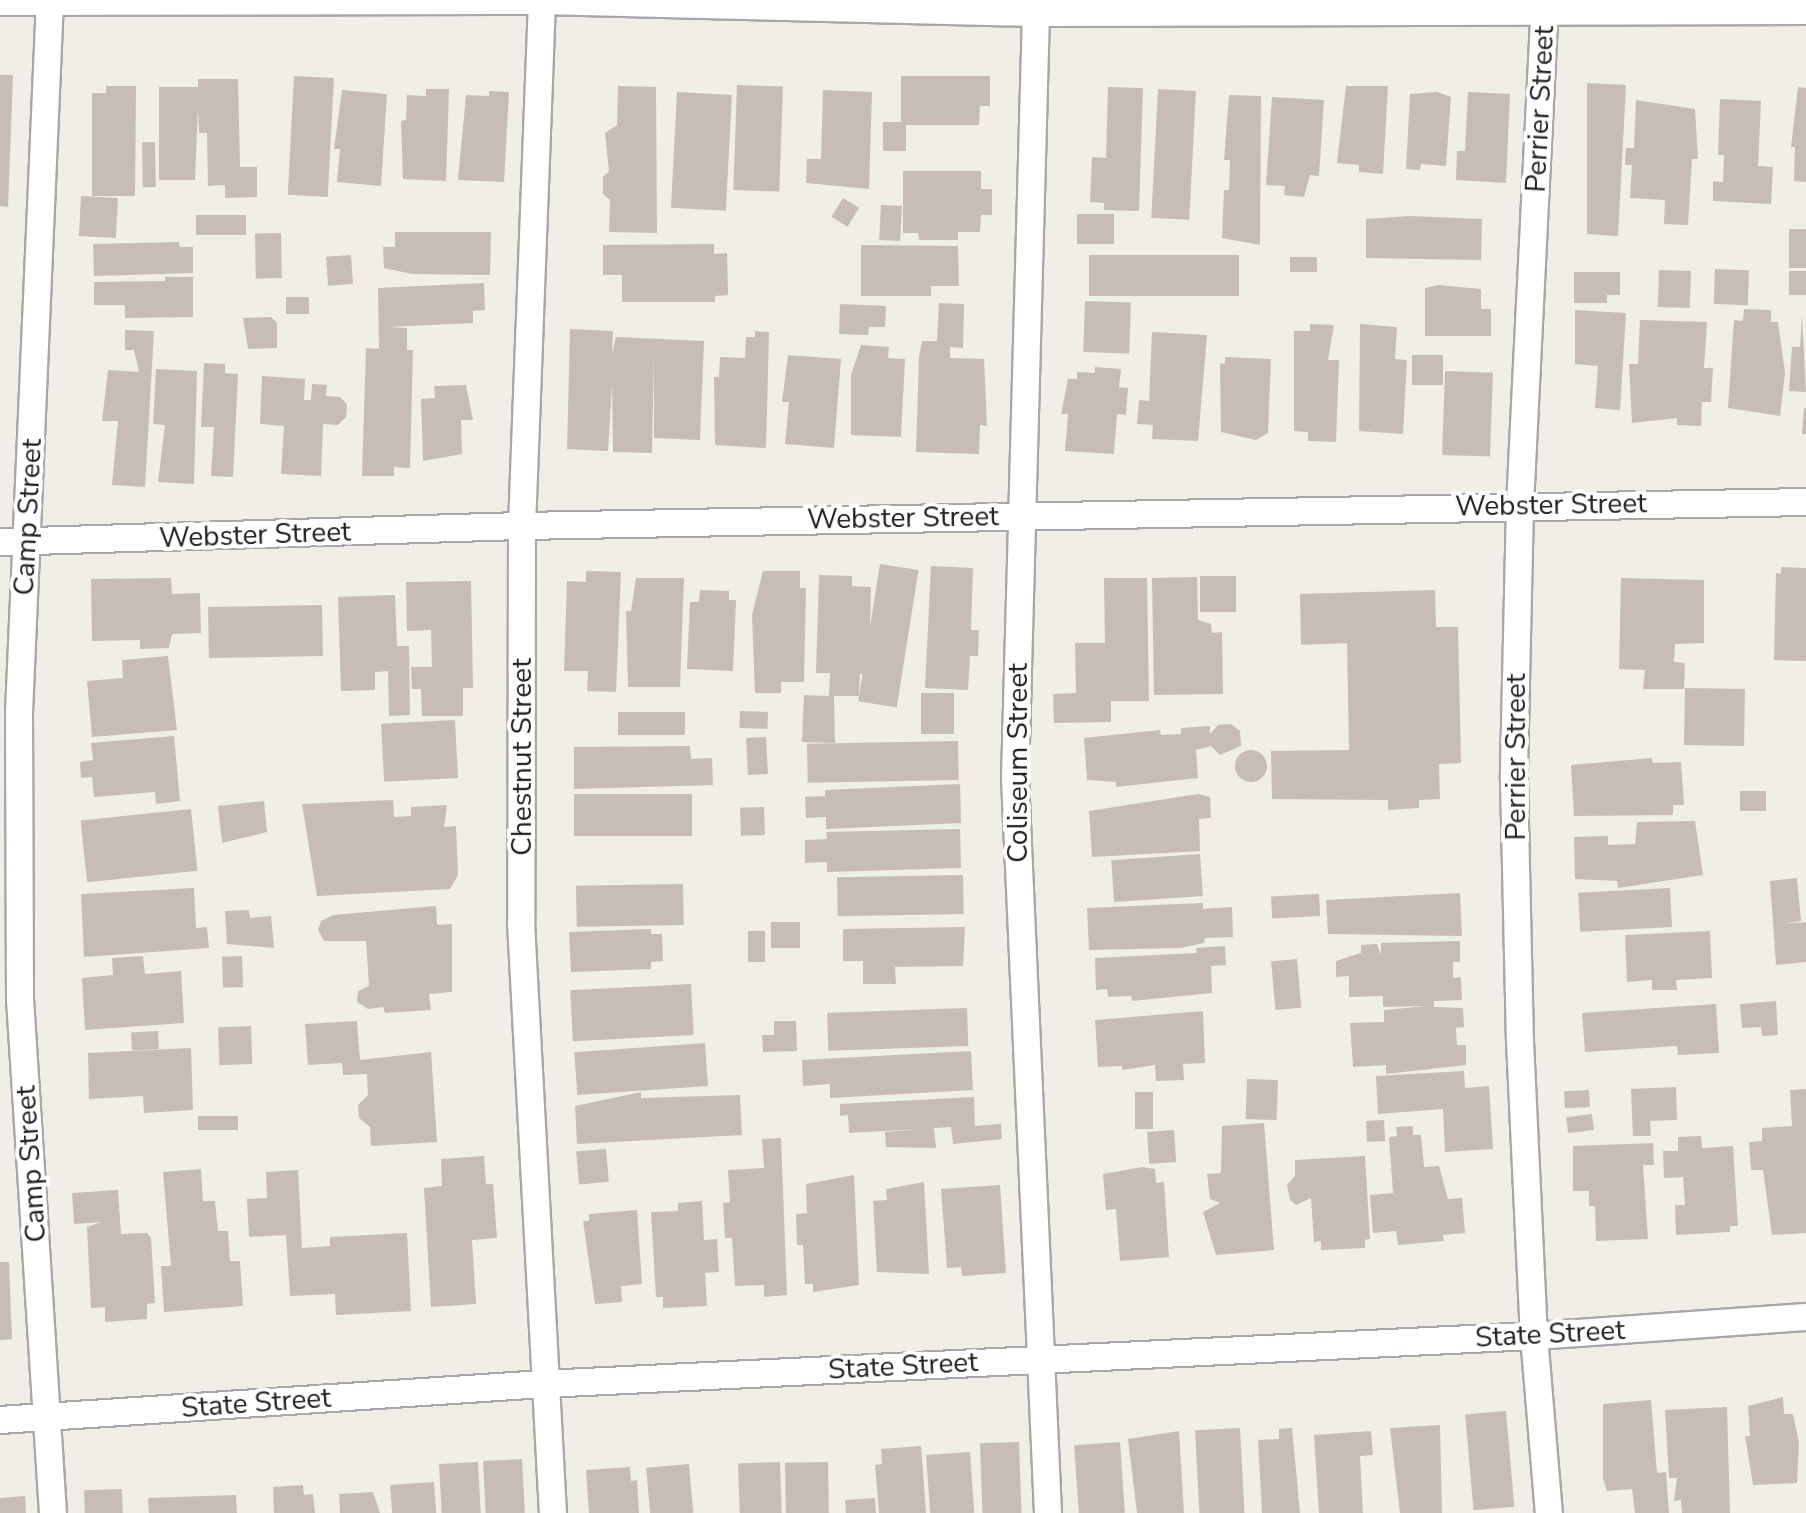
<!DOCTYPE html>
<html>
<head>
<meta charset="utf-8">
<style>
	body { margin:0 }
	#map { position:relative; width:1806px; height:1513px; overflow:hidden; background:#f1eee7; font-family:"Nunito Sans",sans-serif }
	div>[style] { position:absolute }
	.building>* { inset:0; background:#c7bdb6; transform-origin:0 0 }
	.round { border-radius:50% }
	.roads { filter:drop-shadow(2px 0 #a8a8a8) drop-shadow(-2px 0 #a8a8a8) drop-shadow(0 2px #a8a8a8) drop-shadow(0 -2px #a8a8a8) }
	.minor>* { height:26px; margin:-13px; padding:0 13px; transform-origin:13px; border-radius:13px; background:#fff }
	span { translate:-50% -50%; white-space:nowrap; text-align:center; line-height:1.15; -webkit-text-stroke:8px #fff; paint-order:stroke }
	.street-label { font-size:28px; color:#212121 }
</style>
</head>
<body>
<div id="map">
	<div class="building">
		<i style="clip-path:polygon(0 75px,13px 75px,8px 207px,0 206px)"></i>
		<i style="left:294px;top:76px;width:40px;height:119px;rotate:3deg"></i>
		<i style="clip-path:polygon(901px 76px,990px 76px,990px 106px,980px 106px,979px 125px,906px 125px,906px 151px,883px 151px,883px 122px,901px 122px)"></i>
		<i style="clip-path:polygon(198px 79px,238px 79px,240px 167px,257px 167px,257px 197px,225px 198px,225px 185px,208px 186px,207px 133px,199px 133px,198px 107px,195px 180px,159px 180px,159px 87px,198px 87px)"></i>
		<i style="clip-path:polygon(1587px 83px,1626px 85px,1618px 236px,1587px 234px)"></i>
		<i style="left:737px;top:85px;width:46px;height:105px;rotate:2deg"></i>
		<i style="clip-path:polygon(106px 86px,136px 86px,135px 196px,92px 196px,92px 93px,106px 93px)"></i>
		<i style="clip-path:polygon(618px 86px,656px 87px,657px 233px,609px 232px,610px 200px,603px 194px,603px 177px,609px 171px,605px 133px,617px 125px)"></i>
		<i style="clip-path:polygon(1346px 86px,1388px 86px,1383px 174px,1359px 172px,1359px 165px,1337px 163px)"></i>
		<i style="clip-path:polygon(1108px 87px,1143px 88px,1139px 211px,1104px 210px,1104px 203px,1090px 202px,1092px 157px,1106px 158px)"></i>
		<i style="clip-path:polygon(1798px 87px,1806px 88px,1806px 182px,1794px 181px,1795px 147px,1791px 147px)"></i>
		<i style="clip-path:polygon(426px 89px,449px 89px,446px 181px,403px 179px,401px 121px,406px 120px,407px 95px,426px 96px)"></i>
		<i style="left:1158px;top:89px;width:38px;height:129px;rotate:3deg"></i>
		<i style="clip-path:polygon(342px 90px,387px 94px,381px 186px,337px 182px,340px 149px,334px 149px)"></i>
		<i style="clip-path:polygon(823px 90px,872px 92px,869px 189px,806px 183px,807px 159px,821px 159px)"></i>
		<i style="clip-path:polygon(489px 91px,509px 92px,504px 182px,458px 180px,466px 95px,489px 96px)"></i>
		<i style="left:677px;top:92px;width:55px;height:116px;rotate:3deg"></i>
		<i style="clip-path:polygon(1437px 92px,1451px 97px,1446px 166px,1421px 164px,1420px 170px,1406px 169px,1410px 94px)"></i>
		<i style="clip-path:polygon(1468px 92px,1510px 94px,1506px 183px,1456px 180px,1457px 151px,1465px 151px)"></i>
		<i style="clip-path:polygon(1229px 95px,1261px 96px,1260px 245px,1222px 238px,1224px 190px,1229px 190px,1230px 160px,1224px 160px)"></i>
		<i style="clip-path:polygon(1272px 97px,1324px 100px,1319px 176px,1310px 175px,1304px 197px,1284px 195px,1285px 186px,1266px 185px)"></i>
		<i style="clip-path:polygon(1720px 99px,1761px 101px,1758px 166px,1773px 167px,1771px 204px,1713px 201px,1713px 181px,1723px 182px,1724px 155px,1718px 155px)"></i>
		<i style="clip-path:polygon(1636px 100px,1695px 109px,1698px 159px,1692px 159px,1688px 225px,1664px 224px,1665px 200px,1630px 198px,1632px 165px,1625px 165px,1626px 148px,1634px 148px)"></i>
		<i style="left:155px;top:142px;width:45px;height:13px;rotate:89deg"></i>
		<i style="clip-path:polygon(903px 171px,981px 171px,981px 189px,992px 189px,992px 215px,981px 215px,980px 232px,958px 232px,958px 240px,919px 240px,918px 233px,903px 233px)"></i>
		<i style="left:81px;top:196px;width:37px;height:40px;rotate:3deg"></i>
		<i style="left:843px;top:198px;width:19px;height:22px;rotate:32deg"></i>
		<i style="left:881px;top:205px;width:21px;height:35px;rotate:3deg"></i>
		<i style="left:1077px;top:214px;width:37px;height:30px"></i>
		<i style="left:246px;top:215px;width:20px;height:50px;rotate:90deg"></i>
		<i style="clip-path:polygon(1410px 216px,1482px 219px,1481px 260px,1366px 258px,1366px 219px)"></i>
		<i style="left:1789px;top:229px;width:17px;height:39px"></i>
		<i style="clip-path:polygon(395px 232px,491px 232px,490px 275px,412px 274px,384px 268px,383px 247px,395px 247px)"></i>
		<i style="left:281px;top:233px;width:45px;height:26px;rotate:89deg"></i>
		<i style="clip-path:polygon(179px 242px,180px 247px,193px 247px,193px 273px,94px 276px,93px 244px)"></i>
		<i style="clip-path:polygon(714px 244px,714px 254px,727px 253px,728px 295px,715px 296px,715px 302px,622px 302px,622px 275px,603px 275px,603px 245px)"></i>
		<i style="clip-path:polygon(861px 245px,958px 246px,959px 286px,931px 286px,931px 296px,861px 296px)"></i>
		<i style="left:351px;top:255px;width:29px;height:25px;rotate:86deg"></i>
		<i style="left:1089px;top:255px;width:150px;height:41px"></i>
		<i style="left:1290px;top:257px;width:27px;height:15px"></i>
		<i style="left:1715px;top:269px;width:34px;height:35px;rotate:2deg"></i>
		<i style="left:1659px;top:270px;width:32px;height:37px;rotate:2deg"></i>
		<i style="left:1789px;top:271px;width:17px;height:24px"></i>
		<i style="clip-path:polygon(1574px 272px,1620px 272px,1620px 295px,1607px 295px,1607px 303px,1574px 303px)"></i>
		<i style="clip-path:polygon(165px 277px,193px 277px,193px 317px,125px 318px,125px 305px,94px 305px,94px 282px,165px 281px)"></i>
		<i style="clip-path:polygon(484px 283px,485px 310px,473px 311px,473px 323px,388px 327px,407px 328px,407px 350px,413px 350px,410px 468px,394px 467px,394px 476px,362px 476px,366px 348px,379px 349px,378px 288px)"></i>
		<i style="clip-path:polygon(1438px 285px,1481px 289px,1481px 309px,1491px 309px,1491px 336px,1425px 336px,1425px 288px)"></i>
		<i style="left:286px;top:297px;width:23px;height:17px"></i>
		<i style="left:1085px;top:301px;width:46px;height:51px;rotate:2deg"></i>
		<i style="clip-path:polygon(939px 303px,964px 304px,963px 348px,950px 347px,950px 358px,984px 359px,987px 426px,980px 425px,979px 454px,916px 452px,919px 357px,922px 341px,937px 341px)"></i>
		<i style="clip-path:polygon(840px 304px,886px 306px,885px 327px,869px 327px,868px 335px,839px 334px)"></i>
		<i style="clip-path:polygon(1744px 309px,1771px 310px,1771px 322px,1778px 322px,1785px 373px,1780px 416px,1728px 408px,1734px 320px,1743px 321px)"></i>
		<i style="clip-path:polygon(1575px 310px,1626px 313px,1620px 410px,1595px 408px,1598px 366px,1575px 364px)"></i>
		<i style="clip-path:polygon(1802px 315px,1806px 392px,1789px 391px,1792px 347px,1800px 347px)"></i>
		<i style="clip-path:polygon(271px 317px,277px 323px,277px 348px,248px 349px,243px 318px)"></i>
		<i style="clip-path:polygon(1640px 320px,1707px 322px,1704px 368px,1713px 368px,1711px 402px,1702px 402px,1701px 426px,1677px 425px,1677px 418px,1632px 423px,1629px 364px,1638px 364px)"></i>
		<i style="clip-path:polygon(1310px 324px,1334px 325px,1328px 360px,1339px 360px,1336px 442px,1308px 441px,1308px 432px,1294px 431px,1294px 331px,1310px 331px)"></i>
		<i style="clip-path:polygon(1360px 324px,1397px 327px,1395px 359px,1407px 360px,1403px 434px,1359px 431px)"></i>
		<i style="clip-path:polygon(570px 329px,613px 331px,612px 353px,616px 337px,704px 341px,700px 440px,654px 438px,654px 356px,652px 453px,613px 452px,612px 384px,608px 451px,567px 449px)"></i>
		<i style="clip-path:polygon(125px 330px,154px 331px,145px 487px,112px 485px,118px 421px,102px 421px,108px 370px,139px 372px,134px 350px,125px 350px)"></i>
		<i style="clip-path:polygon(755px 331px,769px 332px,766px 448px,715px 445px,714px 377px,719px 377px,720px 357px,745px 358px,746px 337px,755px 337px)"></i>
		<i style="clip-path:polygon(1152px 332px,1207px 335px,1198px 441px,1152px 439px,1153px 425px,1137px 424px,1139px 400px,1149px 401px)"></i>
		<i style="clip-path:polygon(861px 345px,889px 347px,888px 358px,905px 359px,901px 437px,851px 435px,851px 375px)"></i>
		<i style="clip-path:polygon(788px 355px,841px 359px,834px 448px,785px 444px,789px 402px,782px 402px)"></i>
		<i style="left:1412px;top:355px;width:31px;height:30px"></i>
		<i style="clip-path:polygon(1225px 357px,1271px 359px,1268px 433px,1256px 440px,1221px 432px,1220px 363px,1225px 364px)"></i>
		<i style="clip-path:polygon(204px 363px,225px 364px,225px 373px,238px 374px,233px 477px,211px 476px,214px 427px,201px 427px)"></i>
		<i style="clip-path:polygon(1095px 367px,1121px 369px,1119px 387px,1128px 388px,1126px 415px,1117px 414px,1114px 454px,1065px 451px,1068px 414px,1061px 414px,1068px 379px,1077px 379px,1077px 372px,1095px 373px)"></i>
		<i style="clip-path:polygon(156px 369px,197px 371px,194px 484px,158px 482px,165px 425px,153px 424px)"></i>
		<i style="left:1445px;top:371px;width:48px;height:84px;rotate:2deg"></i>
		<i style="clip-path:polygon(262px 376px,305px 379px,304px 400px,311px 400px,312px 384px,327px 385px,326px 396px,340px 397px,347px 404px,346px 417px,338px 425px,323px 424px,321px 476px,281px 474px,284px 426px,260px 424px)"></i>
		<i style="clip-path:polygon(466px 385px,473px 420px,461px 420px,462px 454px,423px 461px,421px 399px,435px 398px,434px 386px)"></i>
		<i style="clip-path:polygon(1804px 408px,1806px 408px,1806px 434px,1802px 434px)"></i>
		<i style="left:880px;top:564px;width:39px;height:139px;rotate:9deg"></i>
		<i style="clip-path:polygon(931px 566px,973px 568px,971px 630px,979px 630px,978px 656px,970px 656px,968px 690px,925px 688px)"></i>
		<i style="clip-path:polygon(1781px 567px,1806px 568px,1806px 661px,1774px 660px,1776px 573px,1781px 574px)"></i>
		<i style="clip-path:polygon(586px 571px,621px 572px,616px 692px,587px 691px,588px 671px,564px 671px,567px 581px,586px 582px)"></i>
		<i style="clip-path:polygon(763px 571px,800px 571px,800px 588px,806px 588px,804px 682px,781px 682px,781px 693px,755px 693px,752px 615px)"></i>
		<i style="clip-path:polygon(819px 575px,852px 576px,852px 586px,871px 587px,869px 675px,860px 674px,859px 696px,834px 696px,835px 743px,802px 742px,804px 695px,829px 696px,830px 673px,816px 673px)"></i>
		<i style="left:1200px;top:576px;width:36px;height:36px"></i>
		<i style="clip-path:polygon(1197px 577px,1198px 620px,1211px 624px,1212px 633px,1222px 632px,1223px 694px,1154px 695px,1152px 578px)"></i>
		<i style="clip-path:polygon(171px 578px,172px 594px,200px 593px,201px 633px,172px 634px,169px 648px,140px 649px,140px 640px,92px 641px,91px 579px)"></i>
		<i style="clip-path:polygon(636px 578px,684px 578px,680px 687px,628px 687px,626px 611px,631px 611px)"></i>
		<i style="clip-path:polygon(1104px 578px,1147px 578px,1149px 701px,1111px 701px,1111px 722px,1054px 723px,1053px 694px,1076px 693px,1075px 643px,1105px 643px)"></i>
		<i style="clip-path:polygon(1621px 578px,1704px 580px,1704px 643px,1675px 644px,1674px 662px,1685px 663px,1684px 689px,1643px 689px,1645px 670px,1619px 669px)"></i>
		<i style="clip-path:polygon(471px 581px,473px 688px,463px 688px,463px 716px,422px 716px,421px 689px,412px 689px,411px 667px,432px 667px,431px 630px,407px 631px,406px 582px)"></i>
		<i style="clip-path:polygon(700px 590px,729px 591px,729px 600px,736px 600px,733px 671px,687px 669px,690px 602px,699px 602px)"></i>
		<i style="clip-path:polygon(1435px 590px,1436px 627px,1458px 627px,1461px 763px,1439px 764px,1440px 799px,1419px 800px,1419px 808px,1388px 810px,1388px 800px,1272px 799px,1271px 751px,1349px 750px,1347px 643px,1301px 645px,1300px 594px)"></i>
		<i style="clip-path:polygon(395px 595px,397px 646px,409px 646px,410px 715px,389px 716px,388px 671px,375px 672px,375px 690px,341px 691px,338px 597px)"></i>
		<i style="left:322px;top:605px;width:51px;height:114px;rotate:89deg"></i>
		<i style="clip-path:polygon(168px 656px,177px 730px,92px 737px,87px 681px,123px 678px,122px 660px)"></i>
		<i style="left:1685px;top:688px;width:60px;height:57px;rotate:1deg"></i>
		<i style="left:921px;top:693px;width:33px;height:41px"></i>
		<i style="left:740px;top:711px;width:28px;height:17px;rotate:2deg"></i>
		<i style="left:685px;top:712px;width:23px;height:67px;rotate:90deg"></i>
		<i style="left:455px;top:720px;width:58px;height:74px;rotate:87deg"></i>
		<i style="clip-path:polygon(1231px 724px,1240px 731px,1241px 746px,1220px 755px,1211px 746px,1196px 750px,1198px 778px,1116px 787px,1116px 782px,1087px 780px,1084px 738px,1160px 730px,1161px 735px,1181px 734px,1181px 728px,1210px 726px,1210px 734px,1218px 725px)"></i>
		<i style="clip-path:polygon(174px 736px,180px 801px,156px 804px,155px 792px,94px 797px,92px 777px,81px 778px,80px 762px,93px 760px,91px 743px)"></i>
		<i style="left:766px;top:737px;width:37px;height:20px;rotate:87deg"></i>
		<i style="left:958px;top:741px;width:39px;height:151px;rotate:89deg"></i>
		<i style="clip-path:polygon(690px 746px,691px 759px,712px 758px,713px 785px,574px 789px,574px 747px)"></i>
		<i class="round" style="left:1235px;top:750px;width:32px;height:32px"></i>
		<i style="clip-path:polygon(1652px 758px,1653px 763px,1681px 762px,1684px 805px,1673px 805px,1673px 815px,1574px 816px,1571px 765px)"></i>
		<i style="clip-path:polygon(960px 784px,961px 823px,826px 829px,826px 817px,806px 818px,805px 797px,825px 796px,825px 790px)"></i>
		<i style="left:1766px;top:791px;width:20px;height:26px;rotate:90deg"></i>
		<i style="left:692px;top:794px;width:42px;height:118px;rotate:90deg"></i>
		<i style="clip-path:polygon(1198px 794px,1210px 797px,1211px 818px,1199px 819px,1200px 851px,1092px 857px,1089px 811px)"></i>
		<i style="clip-path:polygon(393px 800px,394px 817px,411px 816px,411px 807px,447px 805px,444px 827px,456px 826px,458px 875px,450px 889px,317px 896px,302px 804px)"></i>
		<i style="clip-path:polygon(264px 801px,267px 832px,222px 843px,218px 806px)"></i>
		<i style="left:764px;top:807px;width:28px;height:24px;rotate:88deg"></i>
		<i style="left:191px;top:809px;width:62px;height:111px;rotate:84deg"></i>
		<i style="clip-path:polygon(1695px 821px,1703px 875px,1618px 888px,1617px 881px,1575px 879px,1574px 837px,1608px 836px,1608px 845px,1635px 844px,1637px 822px)"></i>
		<i style="clip-path:polygon(960px 829px,961px 868px,827px 872px,827px 862px,805px 863px,805px 840px,827px 839px,826px 832px)"></i>
		<i style="left:1200px;top:854px;width:42px;height:89px;rotate:86deg"></i>
		<i style="left:963px;top:875px;width:39px;height:126px;rotate:89deg"></i>
		<i style="clip-path:polygon(1797px 878px,1801px 921px,1781px 924px,1806px 922px,1806px 962px,1776px 965px,1770px 881px)"></i>
		<i style="left:683px;top:884px;width:41px;height:107px;rotate:89deg"></i>
		<i style="clip-path:polygon(194px 888px,196px 928px,207px 927px,209px 948px,84px 957px,81px 894px)"></i>
		<i style="left:1670px;top:888px;width:39px;height:92px;rotate:87deg"></i>
		<i style="clip-path:polygon(1460px 893px,1462px 936px,1328px 934px,1326px 900px)"></i>
		<i style="left:1319px;top:894px;width:22px;height:48px;rotate:87deg"></i>
		<i style="clip-path:polygon(1203px 903px,1203px 909px,1232px 907px,1233px 937px,1205px 938px,1204px 943px,1180px 948px,1089px 950px,1087px 908px)"></i>
		<i style="clip-path:polygon(436px 906px,437px 925px,452px 924px,452px 992px,429px 994px,431px 1010px,385px 1013px,383px 1007px,368px 1009px,357px 1002px,358px 991px,369px 986px,366px 941px,324px 941px,318px 930px,321px 921px,333px 915px)"></i>
		<i style="clip-path:polygon(249px 910px,250px 918px,271px 916px,274px 948px,227px 944px,225px 911px)"></i>
		<i style="left:771px;top:922px;width:29px;height:26px"></i>
		<i style="clip-path:polygon(965px 927px,963px 966px,895px 967px,896px 984px,863px 984px,863px 961px,843px 961px,843px 929px)"></i>
		<i style="clip-path:polygon(651px 929px,651px 934px,662px 934px,663px 961px,651px 962px,651px 969px,571px 972px,569px 932px)"></i>
		<i style="left:748px;top:931px;width:17px;height:31px"></i>
		<i style="clip-path:polygon(1710px 931px,1712px 978px,1676px 980px,1677px 990px,1652px 990px,1652px 980px,1627px 982px,1625px 935px)"></i>
		<i style="clip-path:polygon(1460px 941px,1460px 962px,1453px 962px,1453px 978px,1461px 977px,1462px 1000px,1434px 1001px,1434px 1007px,1463px 1008px,1464px 1027px,1456px 1028px,1457px 1045px,1466px 1045px,1466px 1065px,1386px 1074px,1386px 1065px,1353px 1067px,1350px 1023px,1384px 1022px,1384px 1010px,1427px 1006px,1383px 1007px,1383px 996px,1349px 997px,1349px 976px,1336px 977px,1336px 961px,1361px 953px,1361px 945px,1377px 944px,1381px 955px,1381px 943px)"></i>
		<i style="clip-path:polygon(1225px 946px,1226px 965px,1211px 966px,1212px 993px,1132px 1001px,1131px 996px,1108px 997px,1107px 989px,1096px 990px,1095px 958px,1197px 953px,1196px 948px)"></i>
		<i style="clip-path:polygon(143px 956px,145px 974px,181px 971px,184px 1023px,85px 1030px,82px 978px,113px 975px,112px 958px)"></i>
		<i style="left:242px;top:956px;width:31px;height:20px;rotate:88deg"></i>
		<i style="left:1297px;top:959px;width:49px;height:26px;rotate:85deg"></i>
		<i style="left:691px;top:984px;width:51px;height:121px;rotate:87deg"></i>
		<i style="clip-path:polygon(1776px 1001px,1778px 1035px,1762px 1036px,1761px 1027px,1742px 1028px,1740px 1004px)"></i>
		<i style="clip-path:polygon(1716px 1004px,1719px 1053px,1678px 1055px,1677px 1046px,1585px 1052px,1582px 1013px)"></i>
		<i style="left:967px;top:1008px;width:38px;height:140px;rotate:88deg"></i>
		<i style="clip-path:polygon(1203px 1011px,1205px 1063px,1183px 1064px,1184px 1080px,1156px 1081px,1155px 1065px,1122px 1070px,1122px 1066px,1098px 1067px,1095px 1020px)"></i>
		<i style="clip-path:polygon(357px 1021px,360px 1060px,431px 1052px,437px 1142px,371px 1146px,370px 1127px,359px 1118px,358px 1105px,368px 1095px,367px 1074px,343px 1075px,342px 1063px,308px 1065px,305px 1024px)"></i>
		<i style="clip-path:polygon(774px 1021px,796px 1021px,797px 1051px,763px 1052px,762px 1035px,774px 1035px)"></i>
		<i style="left:251px;top:1026px;width:38px;height:33px;rotate:88deg"></i>
		<i style="left:158px;top:1031px;width:18px;height:27px;rotate:87deg"></i>
		<i style="left:705px;top:1043px;width:43px;height:131px;rotate:86deg"></i>
		<i style="clip-path:polygon(191px 1048px,193px 1110px,144px 1113px,143px 1096px,89px 1099px,88px 1053px)"></i>
		<i style="clip-path:polygon(971px 1051px,973px 1090px,830px 1098px,830px 1084px,803px 1086px,802px 1060px)"></i>
		<i style="clip-path:polygon(1464px 1071px,1465px 1088px,1489px 1086px,1493px 1149px,1445px 1152px,1443px 1109px,1378px 1114px,1376px 1076px)"></i>
		<i style="left:1247px;top:1079px;width:31px;height:40px;rotate:2deg"></i>
		<i style="clip-path:polygon(1676px 1087px,1677px 1120px,1650px 1121px,1651px 1136px,1633px 1136px,1631px 1089px)"></i>
		<i style="clip-path:polygon(1806px 1089px,1806px 1233px,1772px 1235px,1763px 1170px,1751px 1170px,1749px 1142px,1762px 1141px,1762px 1128px,1792px 1126px,1790px 1090px)"></i>
		<i style="left:1589px;top:1090px;width:17px;height:25px;rotate:87deg"></i>
		<i style="clip-path:polygon(641px 1092px,641px 1098px,740px 1095px,742px 1135px,577px 1144px,575px 1106px)"></i>
		<i style="left:1135px;top:1092px;width:18px;height:37px"></i>
		<i style="clip-path:polygon(974px 1097px,975px 1126px,1001px 1124px,1002px 1139px,953px 1144px,951px 1127px,934px 1128px,936px 1148px,886px 1147px,885px 1132px,920px 1129px,849px 1133px,848px 1115px,840px 1116px,840px 1104px)"></i>
		<i style="left:1592px;top:1114px;width:16px;height:26px;rotate:83deg"></i>
		<i style="left:238px;top:1116px;width:14px;height:40px;rotate:90deg"></i>
		<i style="left:1384px;top:1120px;width:21px;height:18px;rotate:87deg"></i>
		<i style="clip-path:polygon(1264px 1123px,1274px 1250px,1216px 1255px,1203px 1212px,1220px 1203px,1210px 1199px,1207px 1174px,1221px 1173px,1222px 1126px)"></i>
		<i style="clip-path:polygon(1413px 1126px,1413px 1135px,1421px 1135px,1424px 1167px,1439px 1166px,1448px 1199px,1462px 1198px,1465px 1233px,1443px 1235px,1444px 1241px,1398px 1245px,1396px 1231px,1373px 1233px,1370px 1195px,1393px 1193px,1389px 1137px,1397px 1136px,1396px 1127px)"></i>
		<i style="left:1174px;top:1130px;width:32px;height:27px;rotate:86deg"></i>
		<i style="clip-path:polygon(1701px 1136px,1702px 1148px,1733px 1146px,1738px 1226px,1730px 1226px,1730px 1232px,1676px 1235px,1675px 1205px,1685px 1205px,1683px 1177px,1664px 1178px,1663px 1151px,1678px 1151px,1678px 1137px)"></i>
		<i style="clip-path:polygon(781px 1138px,787px 1295px,764px 1297px,764px 1285px,735px 1286px,732px 1238px,725px 1238px,723px 1203px,730px 1202px,728px 1170px,764px 1168px,762px 1139px)"></i>
		<i style="clip-path:polygon(1653px 1143px,1654px 1165px,1643px 1165px,1648px 1239px,1596px 1241px,1595px 1206px,1589px 1206px,1589px 1191px,1573px 1191px,1573px 1146px)"></i>
		<i style="left:606px;top:1149px;width:33px;height:30px;rotate:85deg"></i>
		<i style="clip-path:polygon(484px 1156px,486px 1184px,493px 1184px,497px 1238px,472px 1240px,476px 1304px,431px 1307px,424px 1188px,442px 1186px,441px 1159px)"></i>
		<i style="clip-path:polygon(1365px 1156px,1370px 1239px,1365px 1240px,1365px 1248px,1321px 1250px,1321px 1241px,1314px 1242px,1311px 1198px,1296px 1205px,1290px 1200px,1287px 1185px,1295px 1176px,1295px 1160px)"></i>
		<i style="clip-path:polygon(1142px 1167px,1155px 1169px,1156px 1183px,1164px 1182px,1169px 1257px,1120px 1261px,1116px 1209px,1106px 1210px,1103px 1174px)"></i>
		<i style="clip-path:polygon(201px 1169px,203px 1201px,215px 1201px,218px 1231px,228px 1231px,230px 1261px,240px 1261px,243px 1306px,164px 1312px,161px 1266px,171px 1266px,163px 1172px)"></i>
		<i style="clip-path:polygon(298px 1170px,302px 1248px,330px 1246px,330px 1237px,407px 1233px,411px 1311px,336px 1315px,335px 1294px,290px 1296px,286px 1235px,249px 1237px,247px 1199px,267px 1198px,266px 1172px)"></i>
		<i style="clip-path:polygon(854px 1175px,859px 1285px,813px 1292px,813px 1284px,805px 1284px,803px 1245px,797px 1245px,796px 1214px,807px 1213px,806px 1184px)"></i>
		<i style="clip-path:polygon(924px 1182px,929px 1274px,877px 1272px,873px 1201px,887px 1200px,886px 1189px)"></i>
		<i style="clip-path:polygon(1000px 1185px,1006px 1273px,962px 1276px,961px 1267px,947px 1268px,941px 1189px)"></i>
		<i style="clip-path:polygon(118px 1190px,121px 1234px,147px 1233px,151px 1238px,155px 1303px,147px 1304px,147px 1319px,105px 1322px,105px 1307px,91px 1308px,87px 1227px,102px 1222px,74px 1224px,72px 1193px)"></i>
		<i style="clip-path:polygon(702px 1201px,704px 1240px,717px 1239px,719px 1272px,705px 1273px,707px 1306px,663px 1308px,663px 1297px,656px 1297px,651px 1212px,678px 1211px,678px 1203px)"></i>
		<i style="clip-path:polygon(637px 1210px,642px 1284px,621px 1286px,622px 1302px,595px 1304px,583px 1221px,589px 1221px,589px 1214px)"></i>
		<i style="clip-path:polygon(0 1262px,9px 1262px,12px 1339px,0 1340px)"></i>
		<i style="clip-path:polygon(1783px 1397px,1784px 1414px,1793px 1414px,1799px 1443px,1797px 1483px,1753px 1485px,1745px 1436px,1750px 1436px,1748px 1406px)"></i>
		<i style="clip-path:polygon(1651px 1400px,1657px 1473px,1666px 1472px,1669px 1513px,1635px 1513px,1632px 1489px,1607px 1491px,1603px 1479px,1603px 1404px)"></i>
		<i style="clip-path:polygon(1727px 1407px,1730px 1513px,1682px 1513px,1681px 1500px,1674px 1501px,1677px 1478px,1669px 1478px,1665px 1410px)"></i>
		<i style="left:1506px;top:1411px;width:96px;height:41px;rotate:85deg"></i>
		<i style="clip-path:polygon(1440px 1425px,1442px 1513px,1400px 1513px,1390px 1428px)"></i>
		<i style="left:1240px;top:1428px;width:85px;height:45px;rotate:87deg"></i>
		<i style="clip-path:polygon(1292px 1428px,1300px 1513px,1262px 1513px,1258px 1440px,1279px 1439px,1279px 1429px)"></i>
		<i style="clip-path:polygon(1179px 1431px,1184px 1513px,1137px 1513px,1128px 1439px)"></i>
		<i style="clip-path:polygon(1371px 1431px,1373px 1455px,1360px 1456px,1363px 1513px,1319px 1513px,1314px 1435px)"></i>
		<i style="left:1019px;top:1442px;width:71px;height:39px;rotate:88deg"></i>
		<i style="left:1120px;top:1442px;width:71px;height:46px;rotate:86deg"></i>
		<i style="clip-path:polygon(921px 1446px,926px 1513px,879px 1513px,875px 1465px,882px 1464px,881px 1449px)"></i>
		<i style="left:970px;top:1452px;width:61px;height:44px;rotate:86deg"></i>
		<i style="left:522px;top:1459px;width:54px;height:39px;rotate:87deg"></i>
		<i style="left:478px;top:1462px;width:51px;height:39px;rotate:87deg"></i>
		<i style="left:780px;top:1462px;width:51px;height:42px;rotate:88deg"></i>
		<i style="left:828px;top:1462px;width:51px;height:43px;rotate:89deg"></i>
		<i style="left:689px;top:1464px;width:49px;height:43px;rotate:85deg"></i>
		<i style="clip-path:polygon(630px 1467px,631px 1481px,637px 1480px,639px 1513px,589px 1513px,586px 1470px)"></i>
		<i style="left:434px;top:1482px;width:31px;height:44px;rotate:86deg"></i>
		<i style="clip-path:polygon(303px 1485px,304px 1495px,313px 1494px,315px 1513px,274px 1513px,273px 1487px)"></i>
		<i style="left:122px;top:1489px;width:24px;height:38px;rotate:88deg"></i>
		<i style="clip-path:polygon(373px 1492px,380px 1513px,340px 1513px,339px 1494px)"></i>
		<i style="clip-path:polygon(236px 1495px,237px 1513px,149px 1513px,148px 1498px)"></i>
		<i style="clip-path:polygon(25px 1496px,26px 1513px,0 1513px,0 1498px)"></i>
		<i style="left:875px;top:1498px;width:15px;height:30px;rotate:86deg"></i>
	</div>
	<div class="roads">
		<div class="minor">
			<i style="left:50px;top:0;width:713px;rotate:92.49deg"></i>
			<i style="left:19px;top:712px;width:287px;rotate:89.8deg"></i>
			<i style="left:20px;top:999px;width:515px;rotate:86.33deg"></i>
			<i style="left:1545px;top:0;width:506px;rotate:92.83deg"></i>
			<i style="left:1520px;top:505px;width:274px;rotate:91.3deg"></i>
			<i style="left:1514px;top:779px;width:262px;rotate:88.7deg"></i>
			<i style="left:1520px;top:1041px;width:295px;rotate:87.3deg"></i>
			<i style="left:1534px;top:1336px;width:178px;rotate:85.2deg"></i>
			<i style="left:542px;top:1px;width:525px;rotate:92.18deg"></i>
			<i style="left:522px;top:526px;width:397px;rotate:90.1deg"></i>
			<i style="left:521px;top:923px;width:591px;rotate:86.9deg"></i>
			<i style="left:0;top:2px;width:542px;rotate:-0.11deg"></i>
			<i style="left:542px;top:1px;width:494px;rotate:1.4deg"></i>
			<i style="left:1036px;top:13px;width:770px;rotate:-0.15deg"></i>
			<i style="left:1036px;top:13px;width:765px;rotate:91.57deg"></i>
			<i style="left:1015px;top:778px;width:736px;rotate:87.43deg"></i>
			<i style="left:0;top:542px;width:522px;rotate:-1.76deg"></i>
			<i style="left:522px;top:526px;width:1284px;rotate:-1.07deg"></i>
			<i style="left:0;top:1420px;width:545px;rotate:-3.79deg"></i>
			<i style="left:544px;top:1384px;width:991px;rotate:-2.78deg"></i>
			<i style="left:1534px;top:1336px;width:273px;rotate:-4deg"></i>
		</div>
	</div>
	<div class="street-label">
		<span style="left:1540px;top:109px;rotate:-87deg">Perrier Street</span>
		<span style="left:1551px;top:505px;rotate:-1deg">Webster Street</span>
		<span style="left:28px;top:517px;rotate:-87deg">Camp Street</span>
		<span style="left:903px;top:518px;rotate:-1deg">Webster Street</span>
		<span style="left:255px;top:535px;rotate:-2deg">Webster Street</span>
		<span style="left:522px;top:757px;rotate:-90deg">Chestnut Street</span>
		<span style="left:1516px;top:757px;rotate:-90deg">Perrier Street</span>
		<span style="left:1018px;top:763px;rotate:-90deg">Coliseum Street</span>
		<span style="left:31px;top:1164px;rotate:-94deg">Camp Street</span>
		<span style="left:1550px;top:1334px;rotate:-3deg">State Street</span>
		<span style="left:903px;top:1366px;rotate:-3deg">State Street</span>
		<span style="left:256px;top:1403px;rotate:-4deg">State Street</span>
	</div>
</div>
</body>
</html>
